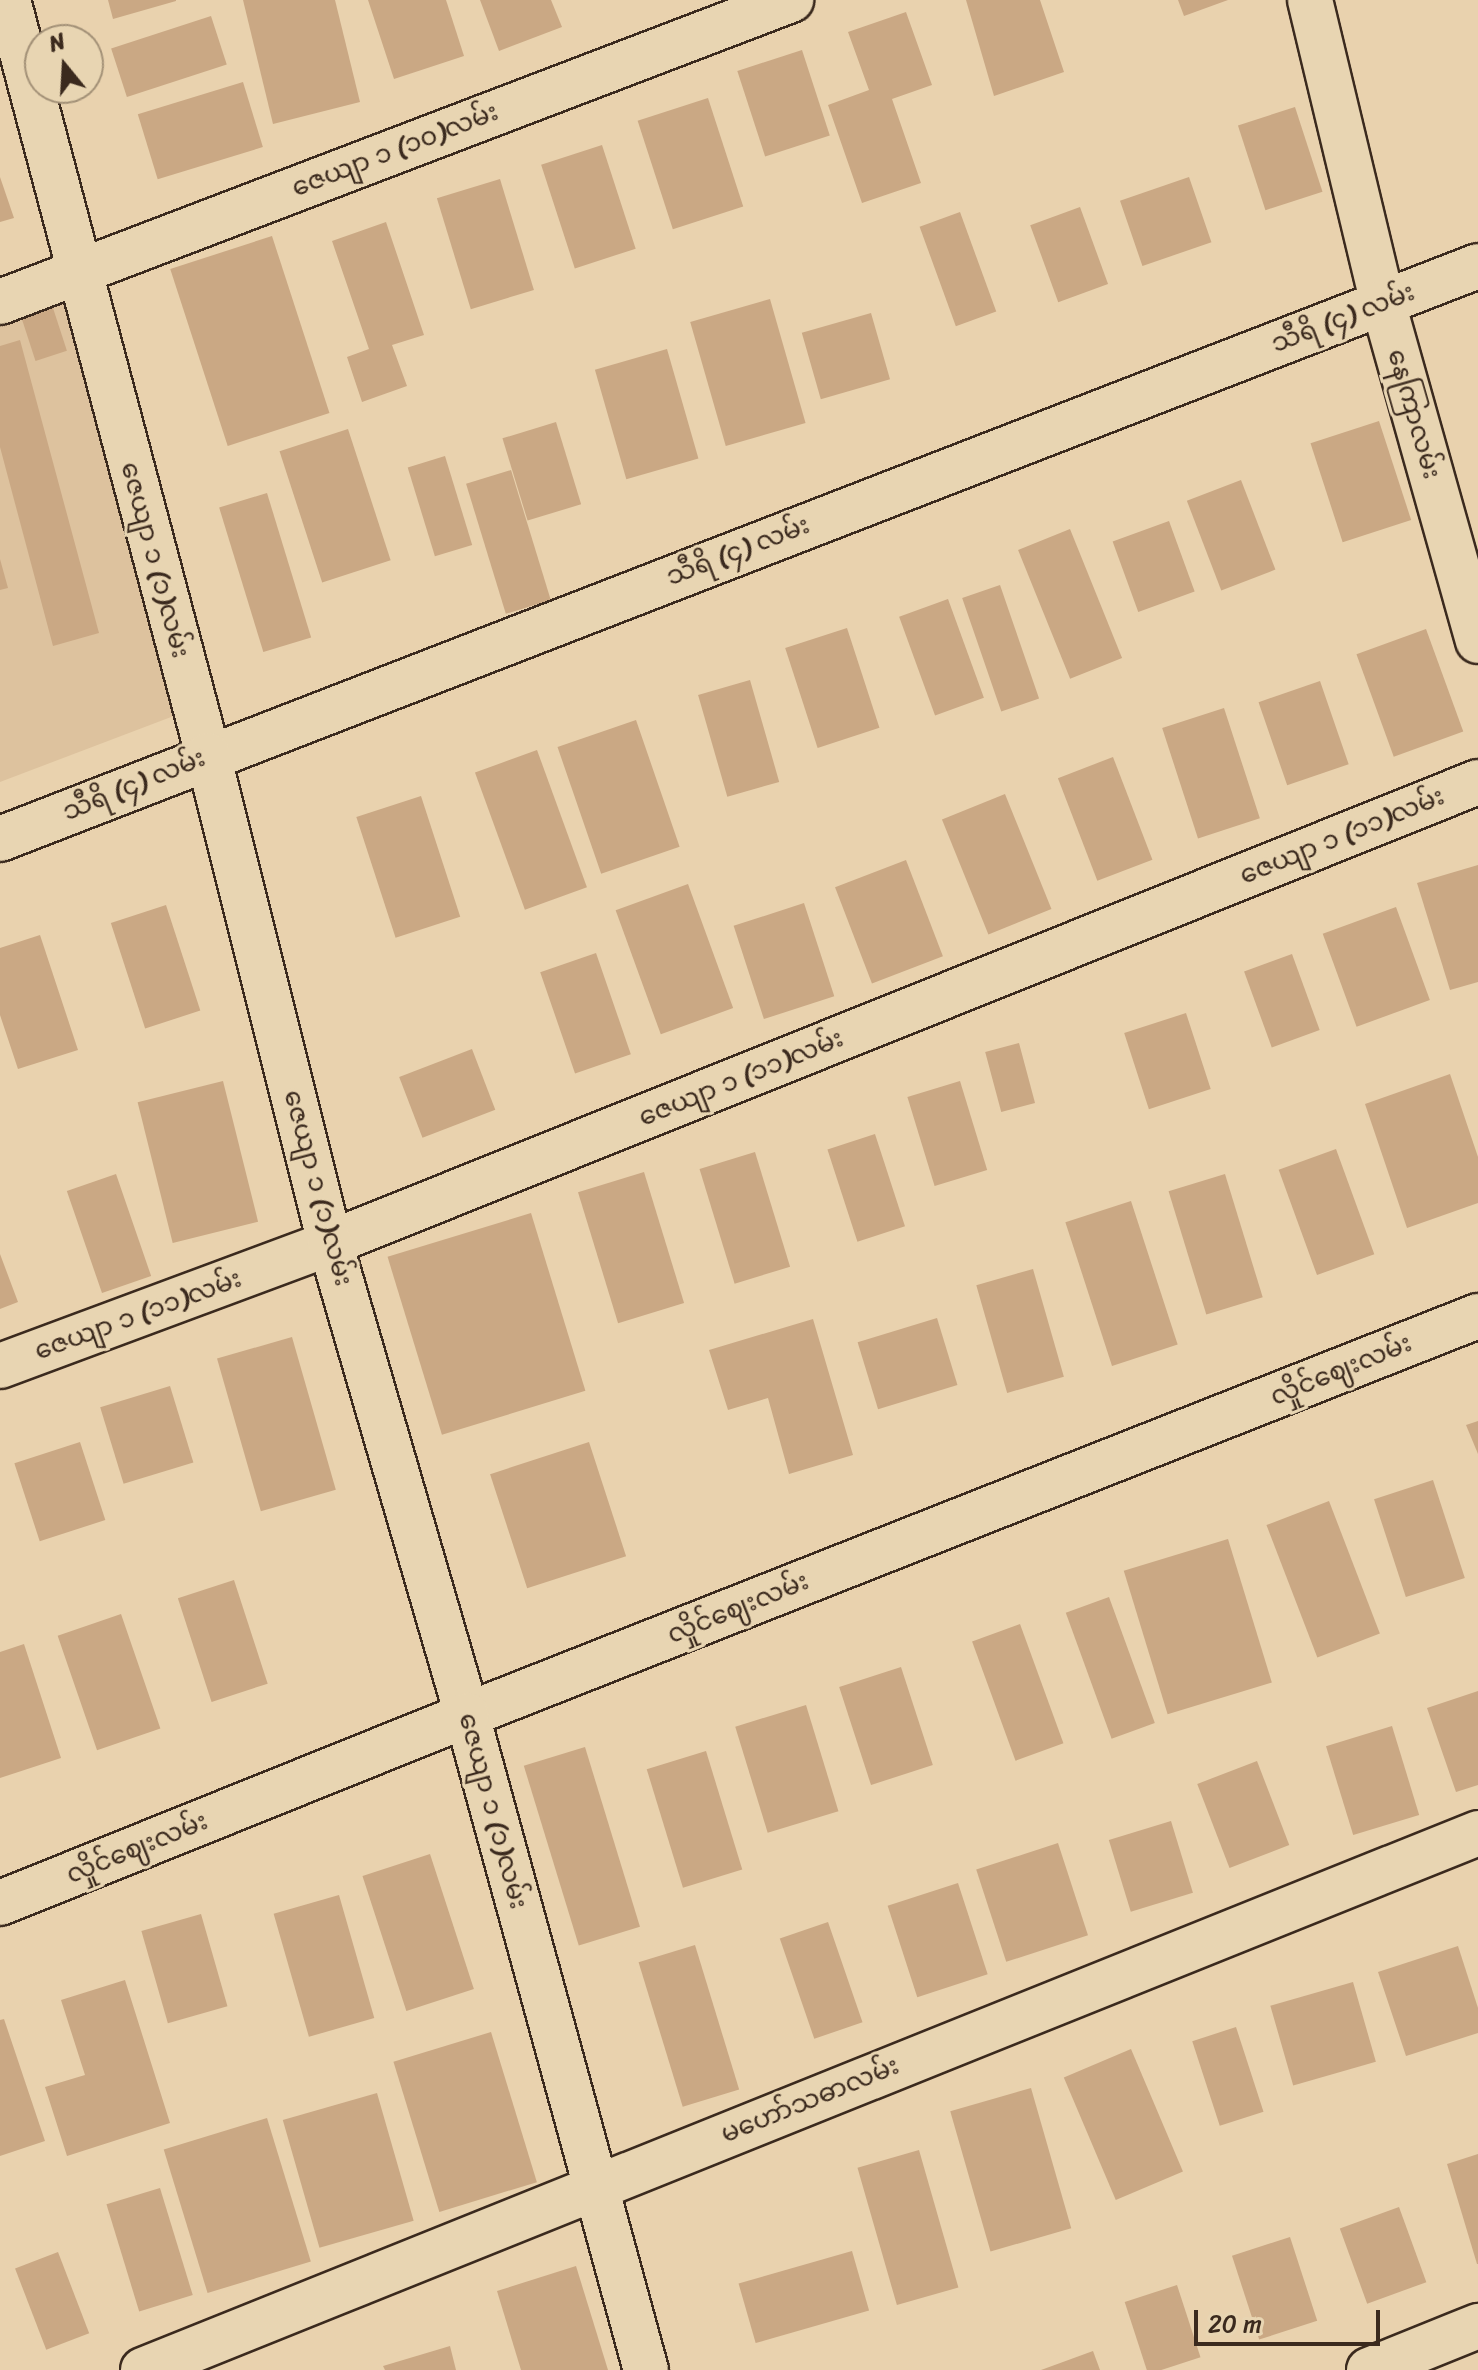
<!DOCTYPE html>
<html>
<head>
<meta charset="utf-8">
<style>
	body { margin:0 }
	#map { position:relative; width:1478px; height:2370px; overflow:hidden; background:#e9d2ae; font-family:Sriracha,"Noto Sans Myanmar",sans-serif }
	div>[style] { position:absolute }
	.built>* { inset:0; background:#ddc29e }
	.building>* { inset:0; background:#caa884; transform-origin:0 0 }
	.roads { filter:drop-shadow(2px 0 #3b2a1e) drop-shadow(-2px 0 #3b2a1e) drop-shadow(0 2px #3b2a1e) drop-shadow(0 -2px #3b2a1e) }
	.street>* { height:44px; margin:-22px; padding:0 22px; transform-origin:22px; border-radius:22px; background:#e8d5b2 }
	.secondary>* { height:44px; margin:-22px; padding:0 22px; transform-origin:22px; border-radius:22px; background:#e8d5b2 }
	span { translate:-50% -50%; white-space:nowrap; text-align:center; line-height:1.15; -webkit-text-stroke:6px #e8d5b2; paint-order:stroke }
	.street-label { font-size:26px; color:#3b2a1e }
	.north { position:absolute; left:24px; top:24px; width:80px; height:80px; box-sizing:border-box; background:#e8d5b2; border:2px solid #a39177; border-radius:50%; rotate:342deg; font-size:22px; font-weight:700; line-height:32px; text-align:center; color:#3b2a1e }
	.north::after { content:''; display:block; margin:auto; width:28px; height:36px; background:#3b2a1e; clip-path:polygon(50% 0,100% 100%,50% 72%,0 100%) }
	.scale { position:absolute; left:1194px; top:2310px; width:186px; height:36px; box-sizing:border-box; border:4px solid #3b2a1e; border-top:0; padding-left:10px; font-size:24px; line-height:28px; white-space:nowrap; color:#3b2a1e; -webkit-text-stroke:6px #e8d5b2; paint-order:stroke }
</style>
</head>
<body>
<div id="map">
	<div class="built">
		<i style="clip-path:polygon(67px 299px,179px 714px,0 782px,0 326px)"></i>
	</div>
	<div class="building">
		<i style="clip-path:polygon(108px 0,176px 0,176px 1px,113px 19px)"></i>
		<i style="clip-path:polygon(243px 0,335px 0,360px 102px,273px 124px)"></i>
		<i style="clip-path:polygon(368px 0,446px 0,464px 56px,394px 79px)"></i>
		<i style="clip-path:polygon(480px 0,551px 0,562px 27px,499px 51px)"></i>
		<i style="clip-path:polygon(966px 0,1040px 0,1064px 72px,994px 96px)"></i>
		<i style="clip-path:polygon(1178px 0,1228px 0,1184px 16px)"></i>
		<i style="clip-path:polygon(906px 12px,932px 85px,892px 99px,921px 183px,862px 203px,828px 105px,869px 90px,848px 32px)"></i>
		<i style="left:211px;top:16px;width:51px;height:105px;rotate:72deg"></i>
		<i style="left:802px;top:50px;width:90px;height:68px;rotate:72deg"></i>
		<i style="left:243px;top:82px;width:68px;height:110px;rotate:73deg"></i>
		<i style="left:708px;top:98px;width:114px;height:74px;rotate:72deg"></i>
		<i style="left:1295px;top:107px;width:89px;height:60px;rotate:72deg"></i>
		<i style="left:602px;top:145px;width:109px;height:64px;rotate:72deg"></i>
		<i style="clip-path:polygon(0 177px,14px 218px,0 222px)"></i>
		<i style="left:1189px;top:177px;width:69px;height:73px;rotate:71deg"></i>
		<i style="left:500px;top:179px;width:116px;height:66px;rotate:73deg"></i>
		<i style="left:1080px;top:207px;width:82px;height:53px;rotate:70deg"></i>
		<i style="left:960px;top:212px;width:106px;height:43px;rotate:70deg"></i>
		<i style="clip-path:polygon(386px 222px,424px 335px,392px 345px,407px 386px,362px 402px,347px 357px,369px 349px,332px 241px)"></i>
		<i style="left:272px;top:236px;width:186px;height:107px;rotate:72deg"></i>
		<i style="left:770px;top:299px;width:129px;height:83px;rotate:74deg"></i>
		<i style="left:53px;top:308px;width:45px;height:33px;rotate:72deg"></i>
		<i style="left:871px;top:313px;width:69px;height:72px;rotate:74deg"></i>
		<i style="clip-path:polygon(20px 340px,99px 633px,53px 646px,0 447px,0 346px)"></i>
		<i style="left:667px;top:349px;width:114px;height:75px;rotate:74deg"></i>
		<i style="left:1379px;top:421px;width:104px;height:72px;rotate:72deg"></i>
		<i style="left:556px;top:422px;width:86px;height:56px;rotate:73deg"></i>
		<i style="left:348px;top:429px;width:138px;height:72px;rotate:72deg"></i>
		<i style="left:445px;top:456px;width:93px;height:39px;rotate:73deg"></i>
		<i style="left:511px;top:470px;width:136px;height:47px;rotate:73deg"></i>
		<i style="left:1241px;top:480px;width:96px;height:58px;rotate:69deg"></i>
		<i style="left:267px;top:493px;width:151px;height:50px;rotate:73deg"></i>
		<i style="left:1169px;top:521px;width:75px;height:60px;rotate:70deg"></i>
		<i style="left:1070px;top:529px;width:139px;height:56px;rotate:68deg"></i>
		<i style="clip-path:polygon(0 559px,8px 588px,0 590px)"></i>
		<i style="left:1000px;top:585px;width:120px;height:40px;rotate:71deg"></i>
		<i style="left:948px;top:599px;width:105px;height:52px;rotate:70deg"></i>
		<i style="left:847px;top:628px;width:105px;height:65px;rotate:72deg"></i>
		<i style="left:1426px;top:629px;width:109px;height:74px;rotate:70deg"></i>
		<i style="left:750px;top:680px;width:106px;height:54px;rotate:74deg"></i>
		<i style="left:1320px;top:681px;width:88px;height:65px;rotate:71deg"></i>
		<i style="left:1224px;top:708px;width:116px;height:65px;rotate:72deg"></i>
		<i style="left:636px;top:720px;width:134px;height:83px;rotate:71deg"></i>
		<i style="left:537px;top:750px;width:146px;height:66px;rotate:70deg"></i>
		<i style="left:1113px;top:757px;width:110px;height:59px;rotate:69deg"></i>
		<i style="left:1005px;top:794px;width:124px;height:68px;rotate:68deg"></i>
		<i style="left:421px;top:796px;width:127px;height:68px;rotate:72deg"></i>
		<i style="left:906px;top:860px;width:103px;height:76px;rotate:69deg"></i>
		<i style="clip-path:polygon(1478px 865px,1478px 982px,1450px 990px,1417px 883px)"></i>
		<i style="left:688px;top:884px;width:132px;height:77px;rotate:70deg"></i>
		<i style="left:804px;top:903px;width:98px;height:74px;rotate:72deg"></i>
		<i style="left:166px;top:905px;width:111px;height:58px;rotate:72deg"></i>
		<i style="left:1396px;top:907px;width:99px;height:78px;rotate:70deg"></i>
		<i style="clip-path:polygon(40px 935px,78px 1050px,18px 1069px,0 1015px,0 948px)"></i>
		<i style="left:596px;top:953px;width:107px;height:59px;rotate:71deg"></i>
		<i style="left:1292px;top:954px;width:81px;height:51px;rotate:70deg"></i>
		<i style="left:1186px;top:1013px;width:80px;height:65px;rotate:72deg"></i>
		<i style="left:1019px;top:1043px;width:62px;height:35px;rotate:75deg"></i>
		<i style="left:472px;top:1049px;width:65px;height:78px;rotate:69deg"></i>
		<i style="clip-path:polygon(1450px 1074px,1478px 1157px,1478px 1203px,1407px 1228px,1365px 1104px)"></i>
		<i style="left:223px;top:1081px;width:145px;height:88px;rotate:76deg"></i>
		<i style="left:960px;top:1081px;width:93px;height:55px;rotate:73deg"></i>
		<i style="left:875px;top:1134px;width:97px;height:50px;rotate:72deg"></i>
		<i style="left:1336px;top:1149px;width:112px;height:61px;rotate:70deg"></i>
		<i style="left:755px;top:1152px;width:120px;height:58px;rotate:73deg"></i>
		<i style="left:644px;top:1172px;width:137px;height:69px;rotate:73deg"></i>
		<i style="left:116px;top:1174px;width:108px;height:52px;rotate:71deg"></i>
		<i style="left:1225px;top:1174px;width:129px;height:59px;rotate:73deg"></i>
		<i style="left:1131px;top:1201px;width:151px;height:69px;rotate:72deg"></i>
		<i style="left:531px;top:1213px;width:186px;height:150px;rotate:73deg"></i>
		<i style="clip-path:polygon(0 1254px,18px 1302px,0 1309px)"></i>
		<i style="left:1033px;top:1269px;width:112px;height:59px;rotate:74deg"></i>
		<i style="left:937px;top:1318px;width:70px;height:83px;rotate:73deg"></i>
		<i style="clip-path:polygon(813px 1319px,853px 1455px,789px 1474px,768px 1398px,728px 1410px,709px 1350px)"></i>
		<i style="left:292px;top:1337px;width:159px;height:78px;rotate:74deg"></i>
		<i style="left:170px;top:1386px;width:80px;height:73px;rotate:73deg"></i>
		<i style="clip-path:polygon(1478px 1421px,1478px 1454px,1466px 1425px)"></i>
		<i style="left:80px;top:1442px;width:82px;height:69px;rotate:72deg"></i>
		<i style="left:589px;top:1442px;width:120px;height:104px;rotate:72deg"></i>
		<i style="left:1433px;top:1480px;width:103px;height:62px;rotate:72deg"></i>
		<i style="left:1329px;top:1501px;width:142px;height:67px;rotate:69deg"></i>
		<i style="left:1228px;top:1539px;width:150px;height:109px;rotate:73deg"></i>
		<i style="left:234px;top:1580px;width:109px;height:59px;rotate:72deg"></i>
		<i style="left:1109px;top:1597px;width:134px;height:46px;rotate:70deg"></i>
		<i style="left:121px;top:1614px;width:121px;height:67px;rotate:71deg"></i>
		<i style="left:1020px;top:1624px;width:127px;height:51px;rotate:70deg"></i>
		<i style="clip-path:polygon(24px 1644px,61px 1758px,0 1778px,0 1652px)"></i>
		<i style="left:901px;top:1667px;width:103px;height:65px;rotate:72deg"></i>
		<i style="clip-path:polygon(1478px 1691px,1478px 1785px,1456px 1792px,1427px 1708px)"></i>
		<i style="left:806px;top:1705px;width:111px;height:74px;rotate:73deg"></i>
		<i style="left:1392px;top:1726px;width:93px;height:69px;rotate:73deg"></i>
		<i style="left:585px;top:1747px;width:188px;height:64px;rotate:73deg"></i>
		<i style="left:706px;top:1751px;width:124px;height:62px;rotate:73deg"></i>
		<i style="left:1257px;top:1761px;width:90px;height:64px;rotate:69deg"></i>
		<i style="left:1171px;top:1821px;width:75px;height:65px;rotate:73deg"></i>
		<i style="left:1058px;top:1843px;width:97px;height:86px;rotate:72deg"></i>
		<i style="left:430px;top:1854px;width:142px;height:71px;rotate:72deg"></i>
		<i style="left:958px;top:1883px;width:96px;height:74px;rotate:72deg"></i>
		<i style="left:339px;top:1895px;width:128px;height:68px;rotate:74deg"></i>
		<i style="left:201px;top:1914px;width:96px;height:62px;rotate:74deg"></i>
		<i style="left:828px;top:1922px;width:106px;height:51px;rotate:71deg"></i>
		<i style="left:695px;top:1945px;width:151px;height:59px;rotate:73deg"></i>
		<i style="clip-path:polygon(1458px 1946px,1478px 2008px,1478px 2033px,1406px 2056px,1378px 1972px)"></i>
		<i style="clip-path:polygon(125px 1980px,170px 2123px,67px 2156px,45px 2087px,85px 2075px,61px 2000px)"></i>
		<i style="left:1353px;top:1982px;width:83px;height:86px;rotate:74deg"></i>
		<i style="clip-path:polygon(4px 2019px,45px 2141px,0 2156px,0 2020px)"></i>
		<i style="left:1236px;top:2027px;width:89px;height:46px;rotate:72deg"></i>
		<i style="left:491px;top:2032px;width:157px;height:102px;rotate:73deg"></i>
		<i style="left:1131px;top:2049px;width:133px;height:73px;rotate:67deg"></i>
		<i style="left:1031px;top:2088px;width:146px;height:84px;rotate:74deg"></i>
		<i style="left:377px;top:2093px;width:133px;height:98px;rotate:74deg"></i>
		<i style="left:267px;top:2118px;width:150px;height:108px;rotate:73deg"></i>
		<i style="left:919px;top:2150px;width:143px;height:64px;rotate:74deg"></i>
		<i style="clip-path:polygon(1478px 2154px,1478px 2264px,1477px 2264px,1447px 2164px)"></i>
		<i style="left:160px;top:2188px;width:112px;height:56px;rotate:73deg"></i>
		<i style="left:1399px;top:2207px;width:80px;height:63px;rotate:70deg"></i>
		<i style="left:1290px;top:2237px;width:88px;height:61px;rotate:72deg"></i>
		<i style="left:852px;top:2251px;width:62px;height:118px;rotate:74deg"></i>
		<i style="left:58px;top:2252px;width:87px;height:46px;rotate:69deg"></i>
		<i style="clip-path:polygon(576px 2266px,608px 2370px,521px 2370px,497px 2291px)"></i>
		<i style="left:1177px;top:2285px;width:76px;height:55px;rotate:72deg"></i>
		<i style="clip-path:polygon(450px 2346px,456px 2370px,385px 2370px,383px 2366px)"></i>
		<i style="clip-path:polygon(1093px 2351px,1100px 2370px,1041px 2370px)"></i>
	</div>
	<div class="roads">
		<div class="street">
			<i style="left:1310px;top:0;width:312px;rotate:76.5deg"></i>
			<i style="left:1383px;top:303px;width:351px;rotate:74.3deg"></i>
			<i style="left:0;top:302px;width:847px;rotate:-20.9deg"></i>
			<i style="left:0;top:839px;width:1585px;rotate:-21.19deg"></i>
			<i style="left:0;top:1366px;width:352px;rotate:-20.4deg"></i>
			<i style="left:330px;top:1243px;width:1237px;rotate:-21.88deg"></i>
			<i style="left:467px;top:1715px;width:1087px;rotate:-21.54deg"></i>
			<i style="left:143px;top:2370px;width:1439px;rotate:-21.91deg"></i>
			<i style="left:1369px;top:2370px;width:118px;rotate:-22deg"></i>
		</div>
		<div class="secondary">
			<i style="left:8px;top:0;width:781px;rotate:75.16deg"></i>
			<i style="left:208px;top:755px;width:503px;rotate:75.96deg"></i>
			<i style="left:330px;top:1243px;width:491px;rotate:73.8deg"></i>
			<i style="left:467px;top:1715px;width:679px;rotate:74.72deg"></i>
			<i style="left:0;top:1903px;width:503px;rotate:-21.93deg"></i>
		</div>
	</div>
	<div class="street-label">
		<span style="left:395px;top:150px;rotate:-21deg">ဇေယျာ ၁ (၁၀)လမ်း</span>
		<span style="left:1343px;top:318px;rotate:-21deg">သီရိ (၄) လမ်း</span>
		<span style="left:1414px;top:414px;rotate:74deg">နေကြာလမ်း</span>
		<span style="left:738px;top:551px;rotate:-21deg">သီရိ (၄) လမ်း</span>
		<span style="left:155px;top:560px;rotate:75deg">ဇေယျာ ၁ (၁)လမ်း</span>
		<span style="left:134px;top:785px;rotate:-22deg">သီရိ (၄) လမ်း</span>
		<span style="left:1342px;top:836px;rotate:-22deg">ဇေယျာ ၁ (၁၁)လမ်း</span>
		<span style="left:741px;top:1078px;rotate:-22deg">ဇေယျာ ၁ (၁၁)လမ်း</span>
		<span style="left:318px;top:1188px;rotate:75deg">ဇေယျာ ၁ (၁)လမ်း</span>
		<span style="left:138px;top:1315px;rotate:-20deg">ဇေယျာ ၁ (၁၁)လမ်း</span>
		<span style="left:1341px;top:1370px;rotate:-22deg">လှိုင်ဈေးလမ်း</span>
		<span style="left:738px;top:1608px;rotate:-22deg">လှိုင်ဈေးလမ်း</span>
		<span style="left:493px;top:1811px;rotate:75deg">ဇေယျာ ၁ (၁)လမ်း</span>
		<span style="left:137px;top:1848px;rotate:-22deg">လှိုင်ဈေးလမ်း</span>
		<span style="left:810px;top:2100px;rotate:-22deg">မဟော်သဓာလမ်း</span>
	</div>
	<div class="north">N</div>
	<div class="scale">20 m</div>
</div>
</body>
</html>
